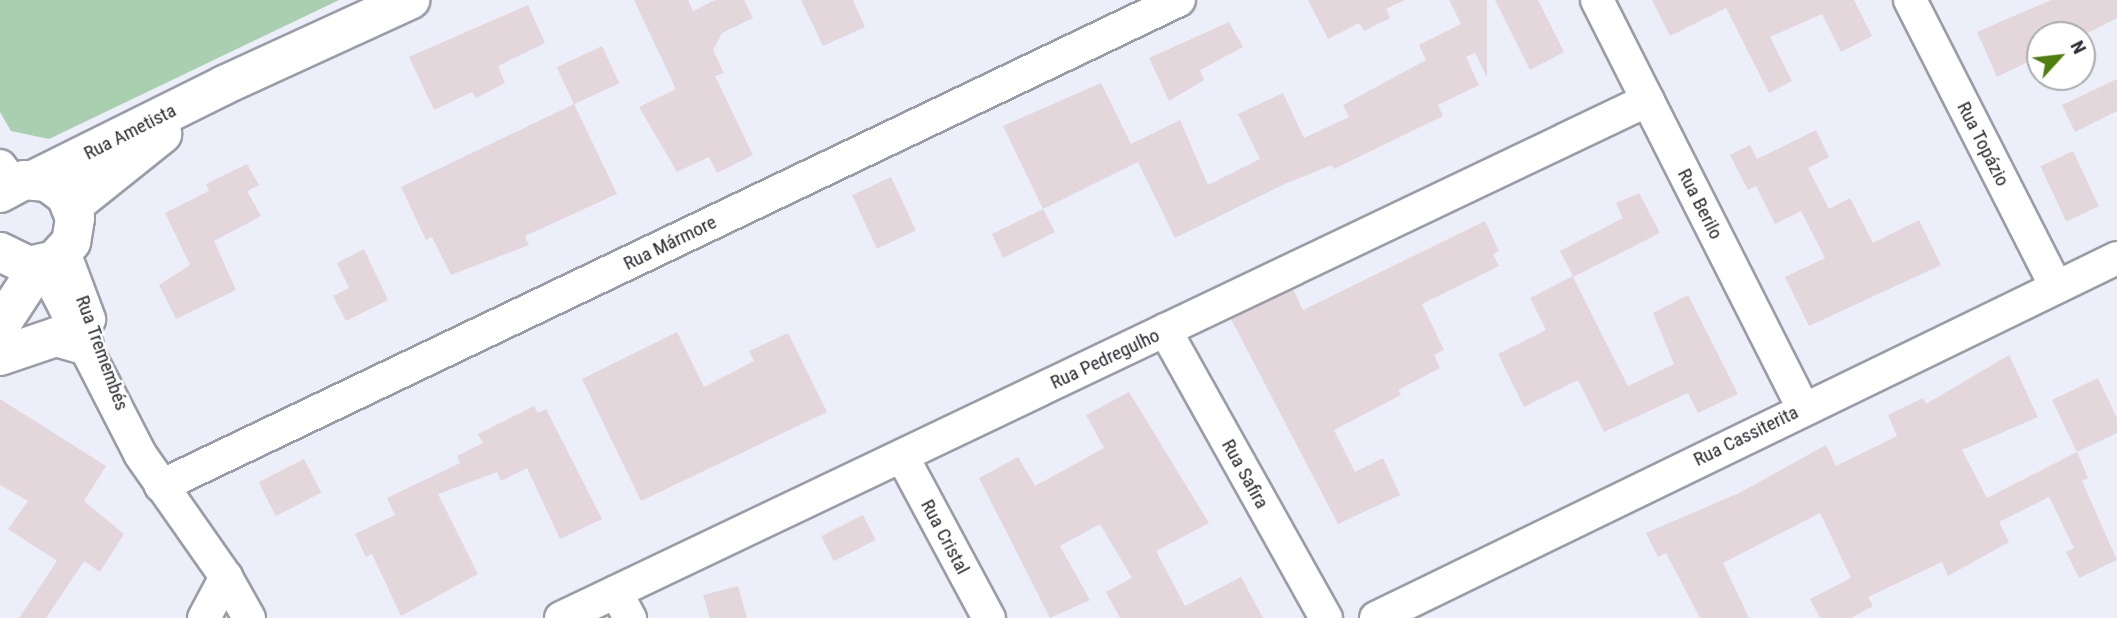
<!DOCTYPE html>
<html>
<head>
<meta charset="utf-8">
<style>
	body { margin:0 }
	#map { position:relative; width:2117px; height:618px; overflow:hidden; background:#eceefa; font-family:"Roboto Condensed",sans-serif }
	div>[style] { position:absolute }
	.green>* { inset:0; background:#aacfb0 }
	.building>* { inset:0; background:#e4d7dc; transform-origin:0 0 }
	.roads { filter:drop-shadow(2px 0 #9a9ca7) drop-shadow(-2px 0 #9a9ca7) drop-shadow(0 2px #9a9ca7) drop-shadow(0 -2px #9a9ca7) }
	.minor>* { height:32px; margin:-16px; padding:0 16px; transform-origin:16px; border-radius:16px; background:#fff }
	.tertiary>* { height:38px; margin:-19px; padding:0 19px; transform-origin:19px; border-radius:19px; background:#fff }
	span { translate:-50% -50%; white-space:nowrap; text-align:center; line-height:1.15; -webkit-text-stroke:5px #fff; paint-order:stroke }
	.street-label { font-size:19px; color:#2b2c31 }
	.north { position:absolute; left:2026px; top:21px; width:70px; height:70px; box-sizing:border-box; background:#fff; border:2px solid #aaabad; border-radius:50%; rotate:63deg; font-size:19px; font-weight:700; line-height:28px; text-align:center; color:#2b2c31 }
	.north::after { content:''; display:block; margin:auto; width:24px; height:32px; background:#4f7f0c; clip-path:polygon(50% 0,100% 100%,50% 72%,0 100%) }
</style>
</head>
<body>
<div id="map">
	<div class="green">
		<i style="clip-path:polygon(0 0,339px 0,49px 139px,11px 131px,0 112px)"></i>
	</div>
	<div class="building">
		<i style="clip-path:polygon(634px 0,688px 0,693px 11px,715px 0,744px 0,753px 18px,722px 33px,713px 50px,724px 73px,715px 76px,753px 155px,717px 173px,709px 157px,677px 172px,639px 107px,676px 89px)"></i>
		<i style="clip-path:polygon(801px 0,853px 0,865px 27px,823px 46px)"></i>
		<i style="clip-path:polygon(1308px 0,1405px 0,1386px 9px,1390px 18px,1364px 31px,1359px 23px,1328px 39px)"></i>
		<i style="clip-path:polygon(1449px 0,1487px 0,1487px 77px,1475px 53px,1466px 57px,1479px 85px,1438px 105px,1443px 116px,1334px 169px,1332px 165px,1287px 183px,1175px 238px,1138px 162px,1043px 209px,1055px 232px,1003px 258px,992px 234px,1043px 209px,1003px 126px,1101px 83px,1131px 144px,1180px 120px,1208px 185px,1260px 159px,1238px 114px,1283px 93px,1304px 138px,1349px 117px,1343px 105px,1426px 60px,1419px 45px,1461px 24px)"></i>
		<i style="clip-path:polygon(1495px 0,1538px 0,1564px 52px,1530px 70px)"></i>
		<i style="clip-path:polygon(1652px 0,1854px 0,1872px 36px,1841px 52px,1822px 14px,1770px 37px,1792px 81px,1769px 93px,1726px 8px,1670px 36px)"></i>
		<i style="clip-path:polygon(2051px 0,2117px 0,2117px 18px,2082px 36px,2040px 35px,2040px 56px,1997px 77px,1977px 32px)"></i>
		<i style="clip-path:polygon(528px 5px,545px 43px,498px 66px,505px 83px,476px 98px,472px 92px,434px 110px,409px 57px)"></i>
		<i style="clip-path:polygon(1229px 22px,1243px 47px,1200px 70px,1204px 80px,1169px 101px,1149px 58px)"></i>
		<i style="left:602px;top:46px;width:41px;height:50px;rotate:65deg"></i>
		<i style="clip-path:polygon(2117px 79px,2117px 111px,2075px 132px,2062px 105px)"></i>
		<i style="clip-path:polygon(574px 104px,617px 194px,525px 236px,529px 245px,451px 275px,432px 237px,426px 240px,401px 187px)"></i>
		<i style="clip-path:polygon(1816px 130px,1829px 157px,1808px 168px,1829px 209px,1850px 198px,1873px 243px,1919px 220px,1941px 265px,1809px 326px,1785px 277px,1825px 258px,1801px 211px,1775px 224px,1756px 186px,1748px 190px,1730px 155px,1750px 145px,1757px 159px)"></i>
		<i style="left:2073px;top:151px;width:61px;height:36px;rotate:65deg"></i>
		<i style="clip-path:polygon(247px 164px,259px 185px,247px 191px,261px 216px,214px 241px,236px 290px,176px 319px,159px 285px,190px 265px,165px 213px,209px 191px,206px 184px)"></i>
		<i style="left:891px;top:177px;width:59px;height:43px;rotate:65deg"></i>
		<i style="clip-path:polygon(1639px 193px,1660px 233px,1573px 277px,1602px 335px,1628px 386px,1674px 364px,1653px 313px,1688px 295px,1738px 394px,1698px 413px,1688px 393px,1604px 432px,1578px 380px,1524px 407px,1498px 354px,1546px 330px,1530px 298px,1573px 276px,1560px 251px,1623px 218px,1616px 203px)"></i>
		<i style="clip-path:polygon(1485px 221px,1499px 251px,1493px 254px,1499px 266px,1422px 304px,1444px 350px,1434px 355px,1440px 368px,1398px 390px,1401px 395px,1334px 430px,1355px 472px,1383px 458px,1400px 495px,1338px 524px,1231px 319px,1293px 289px,1303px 310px)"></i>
		<i style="clip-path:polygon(364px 249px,388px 300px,346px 321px,333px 296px,349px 288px,337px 263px)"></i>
		<i style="clip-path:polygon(677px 332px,704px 387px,754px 361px,749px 351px,788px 333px,827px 412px,641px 501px,582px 379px)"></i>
		<i style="clip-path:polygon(2009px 355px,2038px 417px,1962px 450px,1987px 498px,2077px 452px,2088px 478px,2082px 481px,2117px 560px,2079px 578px,2066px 552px,2074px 548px,2049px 497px,1999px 522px,2009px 542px,1948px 576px,1942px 562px,1868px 597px,1873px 606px,1851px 618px,1820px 618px,1810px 599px,1851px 578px,1820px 513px,1723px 563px,1749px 618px,1700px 618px,1666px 553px,1658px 557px,1646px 533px,1739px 493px,1826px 445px,1836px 466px,1897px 436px,1888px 415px,1923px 398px,1926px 404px)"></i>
		<i style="clip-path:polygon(2098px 378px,2117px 418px,2117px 433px,2077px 452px,2052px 400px)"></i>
		<i style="clip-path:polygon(1129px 392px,1209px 523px,1156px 551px,1185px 606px,1241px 577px,1263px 618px,1120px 618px,1106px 592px,1132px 578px,1100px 524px,1060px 546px,1090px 600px,1050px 618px,979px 478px,1018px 457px,1035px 486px,1104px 448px,1086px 415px)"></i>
		<i style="clip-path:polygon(0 399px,106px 466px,84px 501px,124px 534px,100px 572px,84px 561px,46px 618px,19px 618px,57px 561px,8px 529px,28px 501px,0 485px)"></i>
		<i style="clip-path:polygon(534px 406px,538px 413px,546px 409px,602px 519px,560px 539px,527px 468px,501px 481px,497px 472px,438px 494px,478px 574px,401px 616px,372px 554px,366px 557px,355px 534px,395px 515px,387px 498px,460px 463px,457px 456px,483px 443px,478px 434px)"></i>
		<i style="left:304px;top:459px;width:38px;height:51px;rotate:63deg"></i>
		<i style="left:863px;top:515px;width:28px;height:47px;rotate:63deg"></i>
		<i style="clip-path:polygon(738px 586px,747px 618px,710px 618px,703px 595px)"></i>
	</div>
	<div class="roads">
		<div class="minor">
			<i style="left:1597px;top:0;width:457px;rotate:63.2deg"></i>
			<i style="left:1910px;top:0;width:322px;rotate:63deg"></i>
			<i style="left:0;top:166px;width:21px;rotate:53deg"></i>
			<i style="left:64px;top:252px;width:72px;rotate:69.5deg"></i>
			<i style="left:43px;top:265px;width:212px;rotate:62.8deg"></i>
			<i style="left:140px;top:454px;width:150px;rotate:55deg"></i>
			<i style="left:226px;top:577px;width:47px;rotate:60.7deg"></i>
			<i style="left:1165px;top:330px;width:330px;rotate:60.8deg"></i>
			<i style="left:902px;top:456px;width:184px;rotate:61.8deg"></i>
			<i style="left:161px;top:486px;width:1128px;rotate:-25.52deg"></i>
			<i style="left:616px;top:592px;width:30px;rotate:62deg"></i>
			<i style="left:204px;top:618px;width:47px;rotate:-61.8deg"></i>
			<i style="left:561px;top:618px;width:1204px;rotate:-25.48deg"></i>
			<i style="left:1376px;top:618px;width:824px;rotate:-25.91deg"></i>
		</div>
		<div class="tertiary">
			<i style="left:35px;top:179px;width:211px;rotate:-26.4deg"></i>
			<i style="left:224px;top:85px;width:205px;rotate:-24.6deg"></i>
			<i style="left:0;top:193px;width:27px;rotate:-28deg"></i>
			<i style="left:24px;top:180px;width:23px;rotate:5deg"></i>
			<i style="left:47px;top:182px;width:24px;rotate:36deg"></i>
			<i style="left:66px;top:196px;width:24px;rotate:68deg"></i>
			<i style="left:75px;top:218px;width:24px;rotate:99deg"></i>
			<i style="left:71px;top:242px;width:24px;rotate:132deg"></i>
			<i style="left:55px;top:260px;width:27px;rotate:167deg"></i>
			<i style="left:29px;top:266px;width:32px;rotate:-154deg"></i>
			<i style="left:71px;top:207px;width:117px;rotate:-38.7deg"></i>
			<i style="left:0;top:326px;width:72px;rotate:-57deg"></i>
			<i style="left:0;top:356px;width:59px;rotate:-18.7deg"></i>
			<i style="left:56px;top:337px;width:29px;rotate:16deg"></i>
		</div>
	</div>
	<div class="street-label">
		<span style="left:130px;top:132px;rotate:-27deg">Rua Ametista</span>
		<span style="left:1983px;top:144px;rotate:63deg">Rua Topázio</span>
		<span style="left:1700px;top:204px;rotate:63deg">Rua Berilo</span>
		<span style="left:670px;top:243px;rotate:-26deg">Rua Mármore</span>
		<span style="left:102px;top:353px;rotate:70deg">Rua Tremembés</span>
		<span style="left:1105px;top:359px;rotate:-25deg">Rua Pedregulho</span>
		<span style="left:1746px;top:436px;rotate:-26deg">Rua Cassiterita</span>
		<span style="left:1245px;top:474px;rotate:61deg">Rua Safira</span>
		<span style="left:945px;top:537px;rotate:62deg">Rua Cristal</span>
	</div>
	<div class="north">N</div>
</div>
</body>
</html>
